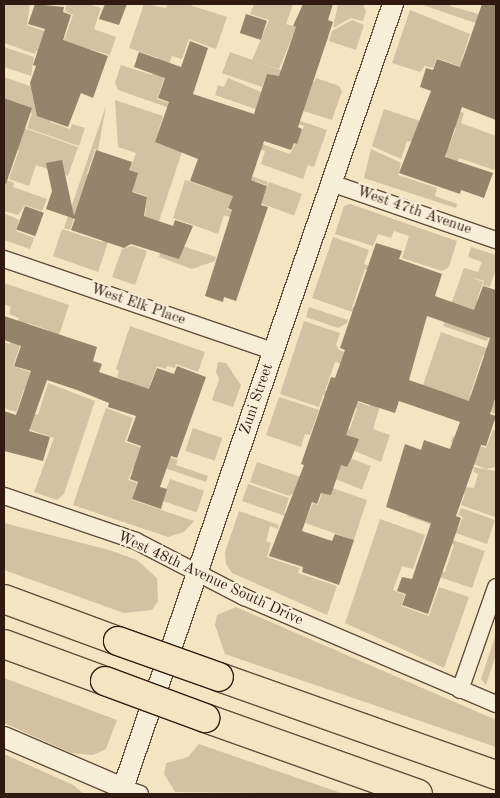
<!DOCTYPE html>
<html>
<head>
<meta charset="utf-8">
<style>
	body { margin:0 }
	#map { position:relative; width:500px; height:798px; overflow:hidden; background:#f3e5c1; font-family:"Old Standard TT",serif }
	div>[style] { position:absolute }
	.green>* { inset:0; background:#d2c2a3; transform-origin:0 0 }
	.building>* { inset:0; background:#95846c; transform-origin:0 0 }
	.roads { filter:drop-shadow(1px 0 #614d3c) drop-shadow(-1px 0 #614d3c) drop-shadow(0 1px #614d3c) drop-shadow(0 -1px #614d3c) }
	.minor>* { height:16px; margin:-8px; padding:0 8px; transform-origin:8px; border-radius:8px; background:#f7eed7 }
	.tertiary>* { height:20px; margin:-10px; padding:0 10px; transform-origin:10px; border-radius:10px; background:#f7eed7 }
	.motorway>* { height:28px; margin:-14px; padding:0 14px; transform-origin:14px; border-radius:14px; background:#f3e5c1 }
	.bridges { filter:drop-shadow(1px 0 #301a0f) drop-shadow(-1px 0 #301a0f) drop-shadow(0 1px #301a0f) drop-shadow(0 -1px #301a0f) }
	.motorway-bridge>* { height:28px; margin:-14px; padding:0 14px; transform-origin:14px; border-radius:14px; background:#f3e5c1 }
	span { translate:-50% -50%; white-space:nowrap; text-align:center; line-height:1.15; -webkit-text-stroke:4.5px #f7eed7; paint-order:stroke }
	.street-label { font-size:15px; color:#301a0f }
	.frame { position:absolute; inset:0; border:5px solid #301a0f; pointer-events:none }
</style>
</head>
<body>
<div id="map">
	<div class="green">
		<i style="clip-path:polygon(4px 4px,30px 4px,27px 25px,56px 35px,58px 31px,65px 34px,58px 53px,36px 51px,35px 54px,4px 43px)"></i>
		<i style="clip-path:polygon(67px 4px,88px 4px,101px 8px,94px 29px,116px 37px,110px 55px,90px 49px,85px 62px,59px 54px,73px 15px,65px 11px)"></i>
		<i style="clip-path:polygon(144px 4px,166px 8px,168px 4px,187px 4px,227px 17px,216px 49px,189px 39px,182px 59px,172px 56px,157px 99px,188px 110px,187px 114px,118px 90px,115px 83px,121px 65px,152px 75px,158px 58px,129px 48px)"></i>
		<i style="clip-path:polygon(254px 4px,293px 4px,286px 24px,328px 38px,325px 46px,293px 35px,279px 69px,252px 60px,269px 20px,250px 14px)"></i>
		<i style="clip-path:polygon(338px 4px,363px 4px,366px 11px,363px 21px,351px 18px,333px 28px)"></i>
		<i style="clip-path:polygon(420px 4px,451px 4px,450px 6px,496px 19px,496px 41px,493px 40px,496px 30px)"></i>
		<i style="clip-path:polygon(410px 10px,470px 34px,462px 59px,466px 60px,464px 68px,437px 58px,433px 68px,425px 66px,420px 72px,392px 63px)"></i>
		<i style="clip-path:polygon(352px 20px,364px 25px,356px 50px,329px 41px,332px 31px)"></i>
		<i style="clip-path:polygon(4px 47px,34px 57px,31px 76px,4px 67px)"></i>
		<i style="clip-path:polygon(230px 52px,314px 82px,316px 78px,339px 86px,342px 91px,332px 120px,297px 109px,311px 87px,267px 74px,262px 87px,222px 73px)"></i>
		<i style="clip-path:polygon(4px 77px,59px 96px,50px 122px,70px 129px,72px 124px,85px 128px,79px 146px,27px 128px,32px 113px,23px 109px,24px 105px,4px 98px)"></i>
		<i style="clip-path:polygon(228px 78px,273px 97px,268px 110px,327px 130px,314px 167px,308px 165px,303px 179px,261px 164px,265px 151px,246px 144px,248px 139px,290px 154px,304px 126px,215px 95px,218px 85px,224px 87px)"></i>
		<i style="clip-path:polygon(115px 100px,163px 116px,155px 142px,182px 152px,159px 221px,145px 216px,147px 196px,122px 188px,118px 159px,132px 164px,136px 153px,118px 147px)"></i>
		<i style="clip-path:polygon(106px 106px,98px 150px,95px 149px,87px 174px,109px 182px,123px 198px,98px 272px,53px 256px,62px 229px,102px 242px,109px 220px,81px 196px,70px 230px,64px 228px)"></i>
		<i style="clip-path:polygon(384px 109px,420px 121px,413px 142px,407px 141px,401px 159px,372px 146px)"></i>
		<i style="clip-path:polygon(455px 110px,464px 113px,461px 123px,496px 136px,496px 162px,494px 170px,459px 158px,450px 185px,436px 185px,447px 154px,414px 143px,416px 135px,449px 146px,456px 128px,447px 124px)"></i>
		<i style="clip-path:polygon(18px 126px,78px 147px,68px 176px,36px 165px,29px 186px,9px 179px,19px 150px,4px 145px,4px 133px,14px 137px)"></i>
		<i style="clip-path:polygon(371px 149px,401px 163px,398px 175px,437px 188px,435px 196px,457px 204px,456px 208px,364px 178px)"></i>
		<i style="clip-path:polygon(220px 165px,268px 182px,267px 185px,242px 177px,227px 209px,240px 214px,238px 220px,224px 215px,218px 234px,173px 218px,185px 180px,211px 189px)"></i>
		<i style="clip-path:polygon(4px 179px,14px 183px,13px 187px,47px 199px,42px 211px,25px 205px,18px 215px,4px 211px)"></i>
		<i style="left:269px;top:182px;width:35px;height:23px;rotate:20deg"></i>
		<i style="clip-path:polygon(350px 204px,457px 241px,449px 267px,442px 271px,402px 258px,409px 236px,394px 231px,391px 238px,378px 234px,373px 246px,335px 234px,344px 206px)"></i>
		<i style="clip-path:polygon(4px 213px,19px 220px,16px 231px,34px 238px,30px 249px,4px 240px)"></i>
		<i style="clip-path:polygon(333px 237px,369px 250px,364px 264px,395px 274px,393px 279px,365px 269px,352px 307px,362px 311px,361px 315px,312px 298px)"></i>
		<i style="clip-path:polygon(164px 240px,216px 257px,215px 261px,192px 269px,159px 257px)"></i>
		<i style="clip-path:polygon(132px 246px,147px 251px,135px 285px,112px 277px,122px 249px)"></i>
		<i style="clip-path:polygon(471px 247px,496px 255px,496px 268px,490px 287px,483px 285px,484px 281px,468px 276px,483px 282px,477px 300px,496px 307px,496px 321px,494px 320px,487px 341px,443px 326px,464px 268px,478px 272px,482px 262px,468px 257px)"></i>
		<i style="clip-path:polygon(4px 283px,69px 305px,57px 341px,46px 337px,48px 330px,28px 323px,13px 366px,47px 378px,41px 395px,24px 389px,16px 412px,4px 408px,4px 342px,10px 344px,19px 318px,9px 314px,11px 307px,4px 304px)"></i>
		<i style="clip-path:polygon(309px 307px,348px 320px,347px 323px,338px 328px,306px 317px)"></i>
		<i style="clip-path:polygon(304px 321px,340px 333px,336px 345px,339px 350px,359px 357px,355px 368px,335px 362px,325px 391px,353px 400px,351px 405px,323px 395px,319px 407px,280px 394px)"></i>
		<i style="clip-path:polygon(130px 326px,205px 352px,198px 372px,176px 364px,175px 368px,167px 366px,166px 369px,157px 366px,150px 385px,160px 388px,159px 392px,122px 389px,124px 380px,117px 377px,119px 371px,116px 369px)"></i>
		<i style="clip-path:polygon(441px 332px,489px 349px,487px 356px,483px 355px,470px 395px,496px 403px,496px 414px,423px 385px)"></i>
		<i style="clip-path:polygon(218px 362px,226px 363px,241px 385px,233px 407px,212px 400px,219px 379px,216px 372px)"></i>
		<i style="clip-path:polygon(48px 383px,95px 401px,64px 494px,57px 500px,34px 492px,54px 438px,19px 426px,19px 409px,38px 415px)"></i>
		<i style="clip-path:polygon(374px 393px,383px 396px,373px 429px,390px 435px,381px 462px,312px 433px,342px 427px,350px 429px,357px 408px,353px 407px,355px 401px,369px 406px)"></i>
		<i style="clip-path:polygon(279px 397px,319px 410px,310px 435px,305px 434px,301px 447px,266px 435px)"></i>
		<i style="clip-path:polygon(106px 408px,133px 418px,125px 442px,178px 460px,176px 465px,208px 476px,206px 482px,147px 462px,139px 470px,133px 468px,128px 480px,137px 483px,132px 500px,194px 521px,184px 532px,168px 537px,73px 505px)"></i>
		<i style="left:193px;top:428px;width:31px;height:24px;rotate:19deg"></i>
		<i style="clip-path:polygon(493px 430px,496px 430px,496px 467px,486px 469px,474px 464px,475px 451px,451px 442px,453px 436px,486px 448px)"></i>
		<i style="left:342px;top:455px;width:31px;height:25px;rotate:21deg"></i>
		<i style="clip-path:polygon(257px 462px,367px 500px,354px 540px,242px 501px,248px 484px,289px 498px,284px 513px,306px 520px,313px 503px,318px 505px,322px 493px,297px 485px,294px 493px,289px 496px,250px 482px)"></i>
		<i style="clip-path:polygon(473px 467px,496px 471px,495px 517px,461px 505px,465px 494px,461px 493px,463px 487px,474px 488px,478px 474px,474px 472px)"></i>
		<i style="left:170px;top:479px;width:36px;height:23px;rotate:19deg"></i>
		<i style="clip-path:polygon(411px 507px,425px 518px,458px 529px,463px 517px,458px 515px,461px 508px,495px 520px,487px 544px,407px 516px)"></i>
		<i style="clip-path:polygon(239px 511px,279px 525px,278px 529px,270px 526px,266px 541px,271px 543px,267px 557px,300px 568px,298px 573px,337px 586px,327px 615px,232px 573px,226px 564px,225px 552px)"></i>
		<i style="clip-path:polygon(380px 519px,425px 535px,413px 569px,402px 566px,393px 590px,405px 595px,401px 606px,429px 616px,439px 587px,469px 597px,444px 668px,345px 623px)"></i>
		<i style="clip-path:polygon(4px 523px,109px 550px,137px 560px,157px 578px,158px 601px,152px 610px,124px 613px,4px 570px)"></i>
		<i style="clip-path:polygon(441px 536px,485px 551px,472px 588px,415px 569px,417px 563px,445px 572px,454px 545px,439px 540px)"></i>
		<i style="clip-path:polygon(236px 607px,496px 720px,496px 747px,225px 654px,215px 625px,217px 615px)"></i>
		<i style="clip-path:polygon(496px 634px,496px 654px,486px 685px,481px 679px)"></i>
		<i style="clip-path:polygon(4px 678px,117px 720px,106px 749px,93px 755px,71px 753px,4px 723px)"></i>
		<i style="clip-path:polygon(199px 744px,344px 794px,175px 792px,164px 774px,166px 763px,188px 757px)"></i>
		<i style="clip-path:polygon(4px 754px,73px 785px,84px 794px,4px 794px)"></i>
	</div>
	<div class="building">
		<i style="clip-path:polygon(35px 4px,64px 7px,63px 12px,71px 15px,63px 40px,108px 56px,93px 98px,81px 93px,68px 127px,37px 116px,30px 83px,36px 66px,33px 65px,45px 29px,28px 24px)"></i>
		<i style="clip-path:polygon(105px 4px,127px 4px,119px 25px,99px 19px)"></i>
		<i style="clip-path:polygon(303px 4px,333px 4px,328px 20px,333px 22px,298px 127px,302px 129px,297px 144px,294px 143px,291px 150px,264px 141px,251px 180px,267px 186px,261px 205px,268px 207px,236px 301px,224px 297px,223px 302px,205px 296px,232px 210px,228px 208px,233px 196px,190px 181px,198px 159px,155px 142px,169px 102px,158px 98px,165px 78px,134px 67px,139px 52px,181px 67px,190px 41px,208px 48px,193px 94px,254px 114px,267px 74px,279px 76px,296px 27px,293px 26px)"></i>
		<i style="clip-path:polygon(482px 4px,496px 4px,496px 120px,462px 107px,445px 157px,493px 173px,484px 198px,461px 190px,460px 194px,399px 173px,431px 91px,420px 87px,426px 68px,433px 70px,437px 59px,460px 67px)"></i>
		<i style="left:246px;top:14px;width:22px;height:20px;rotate:18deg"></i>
		<i style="clip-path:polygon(4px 98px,32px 108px,6px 184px,4px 183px)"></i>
		<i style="clip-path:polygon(96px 150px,132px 162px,129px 170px,138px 173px,132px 192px,147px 197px,144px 216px,173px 226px,175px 220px,193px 226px,179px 259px,131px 244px,124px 248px,71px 230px,75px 219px,46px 209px,52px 191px,46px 163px,62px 160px,74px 216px)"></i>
		<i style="left:25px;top:206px;width:20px;height:25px;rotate:20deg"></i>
		<i style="clip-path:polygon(evenodd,376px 243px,402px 251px,399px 259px,442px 274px,435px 296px,474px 310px,483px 286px,496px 290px,496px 396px,490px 414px,496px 416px,486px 446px,481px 445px,456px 516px,461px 518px,428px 614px,402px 605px,406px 594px,397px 591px,402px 577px,412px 579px,431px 523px,386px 507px,405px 444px,421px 450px,424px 440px,450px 449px,460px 422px,399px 401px,395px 413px,358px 401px,346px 435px,359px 439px,352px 457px,347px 467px,341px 465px,331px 495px,321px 493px,317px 504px,312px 502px,302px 531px,332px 541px,335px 534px,354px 540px,339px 585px,302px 572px,303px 567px,269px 556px,304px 465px,301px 464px,331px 377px,335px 378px,345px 350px,340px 348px,376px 243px,427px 316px,490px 338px,469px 401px,409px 380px,427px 316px)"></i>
		<i style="clip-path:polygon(4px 316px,97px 347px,93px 361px,102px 364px,99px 372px,149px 389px,157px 368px,174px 374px,177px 366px,206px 377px,177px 458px,171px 456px,160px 487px,167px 489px,161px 509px,132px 499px,138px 482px,130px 479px,141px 446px,127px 441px,136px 416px,108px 407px,109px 403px,77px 390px,47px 380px,29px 431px,50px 437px,43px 461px,4px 451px,4px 411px,16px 415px,31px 371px,14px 366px,21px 346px,4px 340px)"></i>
	</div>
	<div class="roads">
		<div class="minor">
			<i style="left:331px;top:183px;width:175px;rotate:19.1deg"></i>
			<i style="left:4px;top:259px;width:284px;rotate:18.9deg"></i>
			<i style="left:4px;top:496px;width:139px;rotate:18.8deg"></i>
			<i style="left:136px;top:541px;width:122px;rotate:27.4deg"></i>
			<i style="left:244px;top:597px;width:274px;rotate:23deg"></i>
			<i style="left:460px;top:690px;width:109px;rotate:-70.7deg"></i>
			<i style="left:123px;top:788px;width:18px;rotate:19deg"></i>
		</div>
		<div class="tertiary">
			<i style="left:4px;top:737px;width:129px;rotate:23.2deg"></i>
			<i style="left:121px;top:794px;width:836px;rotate:-71deg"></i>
		</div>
		<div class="motorway">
			<i style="left:4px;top:599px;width:121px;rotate:20.2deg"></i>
			<i style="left:4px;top:644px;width:108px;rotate:20.1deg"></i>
			<i style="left:219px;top:677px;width:294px;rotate:19.5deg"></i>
			<i style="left:205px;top:718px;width:226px;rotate:19.6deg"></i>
		</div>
	</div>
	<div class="bridges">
		<div class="motorway-bridge">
			<i style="left:118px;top:641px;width:107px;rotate:19.6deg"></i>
			<i style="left:105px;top:681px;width:107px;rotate:20.3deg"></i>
		</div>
	</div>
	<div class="street-label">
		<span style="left:414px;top:211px;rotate:19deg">West 47th Avenue</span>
		<span style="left:138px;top:305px;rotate:19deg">West Elk Place</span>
		<span style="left:257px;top:399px;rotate:-71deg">Zuni Street</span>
		<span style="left:210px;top:579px;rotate:25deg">West 48th Avenue South Drive</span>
	</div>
	<div class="frame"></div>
</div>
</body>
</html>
